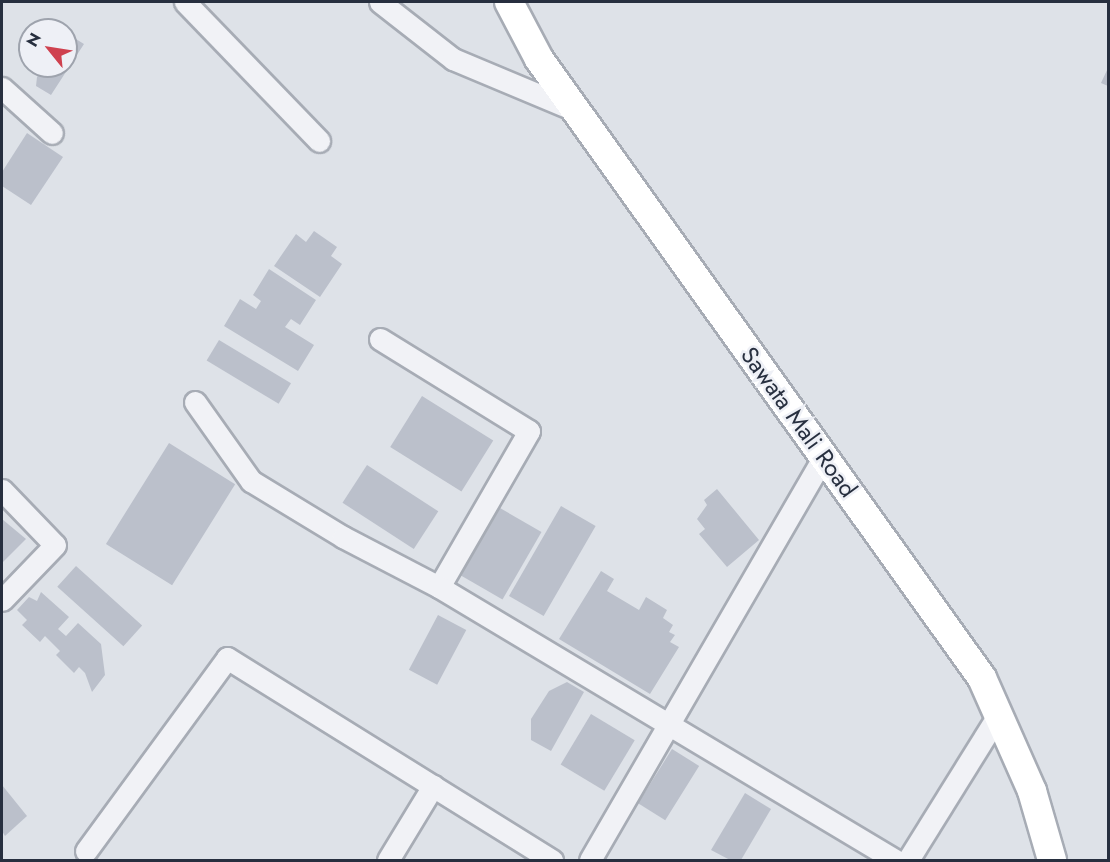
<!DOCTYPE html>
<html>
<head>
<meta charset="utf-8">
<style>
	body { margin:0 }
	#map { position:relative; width:1110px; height:862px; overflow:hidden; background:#dee2e8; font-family:Jost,sans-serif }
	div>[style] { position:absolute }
	.building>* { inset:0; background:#bbc0cb; transform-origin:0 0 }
	.roads { filter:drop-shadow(2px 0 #a7acb5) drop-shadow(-2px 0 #a7acb5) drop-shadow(0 2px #a7acb5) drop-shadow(0 -2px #a7acb5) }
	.street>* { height:21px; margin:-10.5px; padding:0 10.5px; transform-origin:10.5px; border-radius:10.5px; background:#f1f2f6 }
	.secondary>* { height:28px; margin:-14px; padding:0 14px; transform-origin:14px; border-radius:14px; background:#fff }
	span { translate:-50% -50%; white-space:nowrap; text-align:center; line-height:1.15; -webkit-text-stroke:5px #eef0f6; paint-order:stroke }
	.street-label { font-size:24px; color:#272f3f }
	.frame { position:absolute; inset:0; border:3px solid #272f3f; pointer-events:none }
	.north { position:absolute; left:18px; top:18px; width:60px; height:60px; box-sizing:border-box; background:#eef0f6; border:2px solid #9ea3ad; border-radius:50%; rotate:300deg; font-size:16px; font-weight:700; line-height:24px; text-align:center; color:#272f3f }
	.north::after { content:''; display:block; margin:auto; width:21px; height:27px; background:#cf414f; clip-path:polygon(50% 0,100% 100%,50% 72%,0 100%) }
</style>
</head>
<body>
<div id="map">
	<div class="building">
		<i style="clip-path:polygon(66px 33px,84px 44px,51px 95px,36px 86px,37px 77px,45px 66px,66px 66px)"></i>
		<i style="clip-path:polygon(1108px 68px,1108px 86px,1101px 83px)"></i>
		<i style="clip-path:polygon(27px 133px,63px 157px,31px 205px,2px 186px,2px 172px)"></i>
		<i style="clip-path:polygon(314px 231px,337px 247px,331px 256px,342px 264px,320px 297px,274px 266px,296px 234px,306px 242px)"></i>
		<i style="clip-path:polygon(269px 269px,316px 300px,300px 325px,291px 319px,285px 327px,314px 345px,298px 371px,224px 326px,240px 299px,256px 309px,261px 301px,253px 295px)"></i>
		<i style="left:219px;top:340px;width:84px;height:24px;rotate:31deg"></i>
		<i style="left:422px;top:396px;width:84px;height:60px;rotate:32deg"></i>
		<i style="left:169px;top:443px;width:78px;height:119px;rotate:32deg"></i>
		<i style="left:367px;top:465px;width:85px;height:45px;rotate:33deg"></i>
		<i style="clip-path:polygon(717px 489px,759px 540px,727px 567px,699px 534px,705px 529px,697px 519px,707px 505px,704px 500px)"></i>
		<i style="left:493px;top:504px;width:56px;height:78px;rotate:30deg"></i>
		<i style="left:561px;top:506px;width:40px;height:104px;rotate:30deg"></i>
		<i style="clip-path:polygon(2px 519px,26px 539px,2px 563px)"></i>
		<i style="left:76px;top:566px;width:89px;height:28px;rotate:42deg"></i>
		<i style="clip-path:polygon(601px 571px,614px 579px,607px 591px,639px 610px,646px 597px,667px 610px,663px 618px,673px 625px,669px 632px,675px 635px,670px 642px,679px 647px,650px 694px,559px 639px)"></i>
		<i style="clip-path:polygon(41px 592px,69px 617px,58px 629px,66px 636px,78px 623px,101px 644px,105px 675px,92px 692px,85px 673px,79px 667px,74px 673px,56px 655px,60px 651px,45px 636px,40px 642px,22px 625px,27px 620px,17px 610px,29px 597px,37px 601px)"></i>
		<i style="left:438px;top:615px;width:32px;height:62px;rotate:28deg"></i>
		<i style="clip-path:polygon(567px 682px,584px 692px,551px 751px,531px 740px,531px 719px,549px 691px)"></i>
		<i style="left:591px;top:714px;width:51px;height:59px;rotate:31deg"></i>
		<i style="left:672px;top:749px;width:32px;height:64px;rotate:32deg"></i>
		<i style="clip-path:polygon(2px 785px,27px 816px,5px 836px,2px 831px)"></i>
		<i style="clip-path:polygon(745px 793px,771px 809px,741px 860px,730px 860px,711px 850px)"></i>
	</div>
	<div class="roads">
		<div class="street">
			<i style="left:185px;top:2px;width:193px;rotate:46deg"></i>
			<i style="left:380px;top:2px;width:93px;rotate:38deg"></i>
			<i style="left:453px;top:59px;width:132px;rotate:22.7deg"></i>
			<i style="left:2px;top:88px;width:67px;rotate:42deg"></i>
			<i style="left:380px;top:339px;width:175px;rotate:31.7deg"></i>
			<i style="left:529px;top:431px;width:180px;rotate:120deg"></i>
			<i style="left:195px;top:402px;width:97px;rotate:54.7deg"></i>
			<i style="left:251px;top:481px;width:108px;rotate:31.3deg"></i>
			<i style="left:343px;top:537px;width:108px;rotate:27.5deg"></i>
			<i style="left:439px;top:587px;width:531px;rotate:30.91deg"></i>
			<i style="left:2px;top:490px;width:76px;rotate:46.1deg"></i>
			<i style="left:55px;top:545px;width:76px;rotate:133.9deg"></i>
			<i style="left:86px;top:851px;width:239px;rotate:-53.8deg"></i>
			<i style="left:227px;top:658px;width:383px;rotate:31.9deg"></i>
			<i style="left:388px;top:860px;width:87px;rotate:-58.7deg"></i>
			<i style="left:590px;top:860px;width:466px;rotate:-59.9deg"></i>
			<i style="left:908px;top:860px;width:172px;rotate:-58.1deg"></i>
		</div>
		<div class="secondary">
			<i style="left:509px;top:2px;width:64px;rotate:62.2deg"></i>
			<i style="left:539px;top:59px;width:761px;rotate:54.41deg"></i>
			<i style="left:982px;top:678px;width:124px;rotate:66.1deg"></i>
			<i style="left:1032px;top:791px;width:72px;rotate:73.8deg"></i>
		</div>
	</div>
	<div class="street-label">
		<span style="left:799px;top:422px;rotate:54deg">Sawata Mali Road</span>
	</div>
	<div class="frame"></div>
	<div class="north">N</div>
</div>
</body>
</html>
